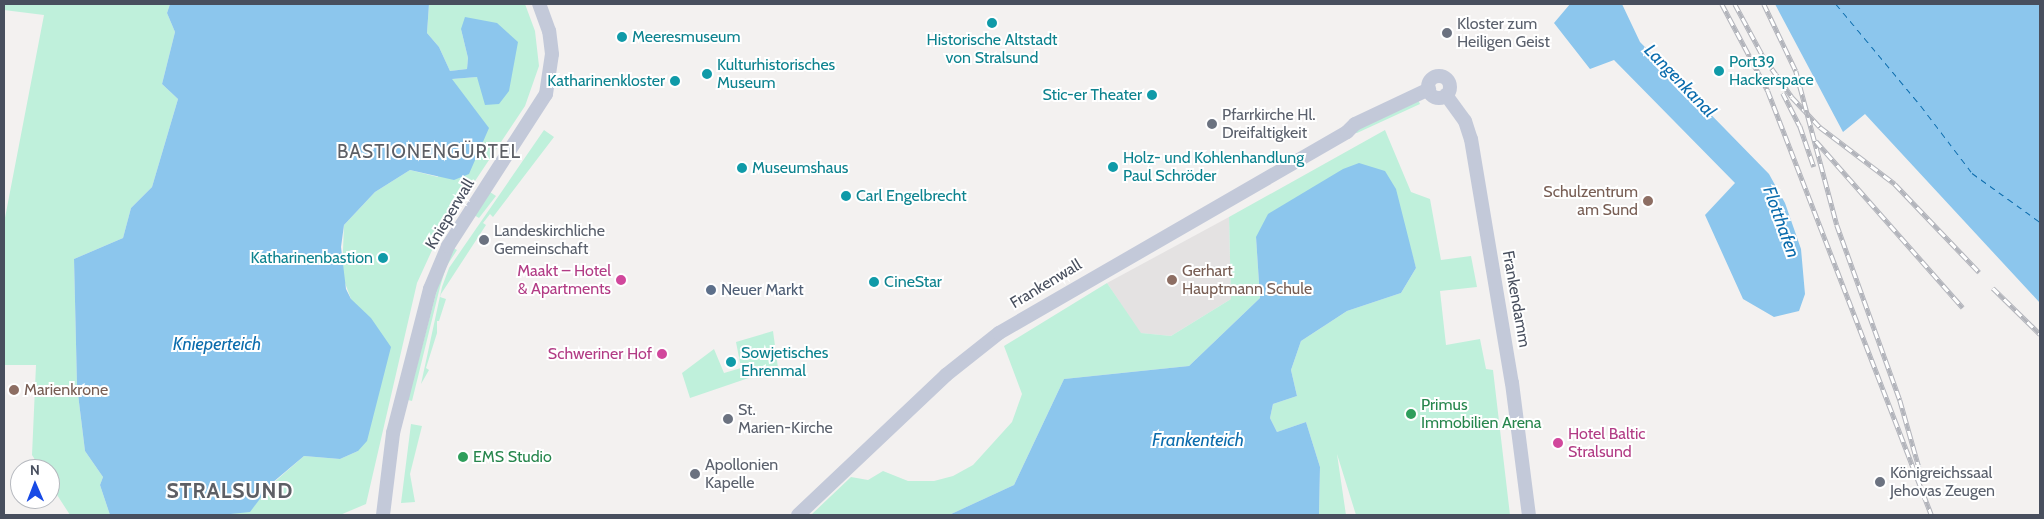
<!DOCTYPE html>
<html>
<head>
<meta charset="utf-8">
<style>
	body { margin:0 }
	#map { position:relative; width:2044px; height:519px; overflow:hidden; background:#f3f1f0; font-family:Cabin,sans-serif }
	div>[style] { position:absolute }
	.education>* { inset:0; background:#e4e2e2 }
	.green>* { inset:0; background:#bff0db }
	.water>* { inset:0; background:#8cc6ed }
	.ferry>* { height:1px; margin-top:-0.5px; transform-origin:0; background:repeating-linear-gradient(90deg,#0b6cad 0 6px,transparent 0 11px) }
	.secondary>* { height:14px; margin:-7px; padding:0 7px; transform-origin:7px; border-radius:7px; background:#c3c9d9 }
	.secondary>.ring { margin:-7px; padding:0; box-sizing:content-box; background:none; border:14px solid #c3c9d9; border-radius:50% }
	.rail>* { height:4.5px; margin-top:-2.25px; transform-origin:0; background:repeating-linear-gradient(90deg,#fff 0 8px,#b2b4bb 0 16px); box-sizing:border-box; border-block:1px solid #b2b4bb }
	.dots>* { width:14px; height:14px; translate:-50% -50%; box-sizing:border-box; border:2px solid #fff; border-radius:50% }
	span { translate:-50% -50%; white-space:nowrap; text-align:center; line-height:1.15; -webkit-text-stroke:4px #fff; paint-order:stroke }
	.worship-label { font-size:16px; color:#5b616d }
	.left { translate:0 -50%; text-align:left }
	.culture-label { font-size:16px; color:#0d838f }
	.right { translate:-100% -50%; text-align:right }
	.education-label { font-size:16px; color:#785e54 }
	.street-label { font-size:16px; color:#484f5e }
	.hotel-label { font-size:16px; color:#b23c85 }
	.service-label { font-size:16px; color:#4e5e75 }
	.leisure-label { font-size:16px; color:#27864d }
	.water-label { font-size:18px; color:#0b6cad; font-style:italic }
	.quarter-label { font-size:19px; color:#5d5f65; letter-spacing:1px }
	.district-label { font-size:21px; color:#5d5f65; font-weight:700; letter-spacing:1px }
	.frame { position:absolute; inset:0; border:5px solid #484f5e; pointer-events:none }
	.north { position:absolute; left:10px; top:459px; width:50px; height:50px; box-sizing:border-box; background:#fff; border:1px solid #b6b9bf; border-radius:50%; rotate:359deg; font-size:14px; font-weight:700; line-height:20px; text-align:center; color:#484f5e }
	.north::after { content:''; display:block; margin:auto; width:18px; height:22px; background:#184ae5; clip-path:polygon(50% 0,100% 100%,50% 72%,0 100%) }
</style>
</head>
<body>
<div id="map">
	<div class="education">
		<i style="clip-path:polygon(1229px 217px,1231px 299px,1171px 336px,1140px 333px,1107px 283px)"></i>
	</div>
	<div class="green">
		<i style="clip-path:polygon(4px 4px,170px 4px,167px 13px,175px 32px,162px 84px,178px 99px,152px 187px,131px 208px,123px 238px,74px 259px,77px 386px,85px 451px,103px 477px,100px 485px,110px 515px,70px 515px,50px 484px,50px 469px,41px 469px,32px 455px,36px 365px,4px 365px,4px 223px,44px 15px,4px 10px)"></i>
		<i style="clip-path:polygon(429px 4px,525px 4px,535px 31px,539px 66px,525px 106px,439px 235px,417px 283px,366px 504px,340px 515px,221px 515px,250px 511px,272px 484px,304px 456px,340px 459px,358px 451px,351px 299px,342px 275px,344px 225px,375px 192px,410px 170px,438px 177px,452px 79px,477px 77px,499px 104px,461px 29px,468px 58px,467px 69px,450px 71px,439px 47px,427px 33px)"></i>
		<i style="clip-path:polygon(1416px 95px,1420px 104px,1357px 133px,1347px 132px)"></i>
		<i style="clip-path:polygon(544px 130px,554px 137px,493px 217px,490px 214px,483px 223px,486px 225px,441px 294px,440px 297px,446px 299px,439px 321px,437px 321px,437px 333px,426px 368px,429px 370px,421px 384px,442px 287px,449px 268px)"></i>
		<i style="clip-path:polygon(1385px 130px,1411px 192px,1430px 199px,1441px 260px,1471px 256px,1477px 287px,1440px 291px,1446px 345px,1480px 339px,1486px 369px,1493px 370px,1510px 515px,1356px 515px,1337px 454px,1346px 515px,1319px 515px,1320px 467px,1306px 422px,1277px 432px,1270px 418px,1273px 404px,1297px 396px,1291px 370px,1301px 341px,1347px 311px,1401px 293px,1416px 268px,1408px 240px,1256px 237px,1260px 298px,1189px 366px,1064px 379px,1014px 485px,949px 515px,811px 515px,851px 477px,868px 480px,883px 471px,908px 481px,934px 481px,953px 476px,973px 465px,1012px 422px,1022px 394px,1004px 346px,1107px 283px,1141px 333px,1171px 336px,1231px 299px,1229px 217px)"></i>
		<i style="clip-path:polygon(490px 192px,496px 196px,479px 218px,474px 215px)"></i>
		<i style="clip-path:polygon(452px 247px,457px 250px,446px 267px,440px 287px,412px 401px,408px 400px,438px 286px)"></i>
		<i style="clip-path:polygon(773px 331px,778px 368px,690px 398px,682px 373px,714px 349px,724px 373px,741px 368px,736px 342px)"></i>
		<i style="clip-path:polygon(411px 424px,422px 426px,410px 474px,415px 502px,401px 503px)"></i>
	</div>
	<div class="water">
		<i style="clip-path:polygon(170px 4px,429px 4px,427px 33px,439px 47px,450px 71px,467px 69px,468px 58px,461px 29px,465px 17px,497px 23px,518px 42px,509px 91px,499px 104px,485px 105px,477px 77px,452px 79px,489px 128px,469px 174px,454px 180px,410px 170px,375px 192px,344px 225px,341px 247px,346px 289px,351px 299px,371px 318px,391px 347px,367px 441px,358px 451px,340px 459px,304px 456px,272px 483px,250px 512px,221px 515px,110px 515px,100px 485px,103px 477px,85px 451px,77px 386px,74px 259px,123px 238px,131px 208px,152px 187px,178px 99px,162px 84px,175px 32px,167px 13px)"></i>
		<i style="clip-path:polygon(1570px 4px,1622px 4px,1640px 42px,1769px 174px,1785px 203px,1801px 249px,1805px 294px,1799px 311px,1774px 317px,1743px 299px,1705px 215px,1735px 183px,1614px 60px,1590px 69px,1554px 23px)"></i>
		<i style="clip-path:polygon(1775px 4px,2040px 4px,2040px 303px,1865px 114px,1843px 132px)"></i>
		<i style="clip-path:polygon(1359px 163px,1385px 171px,1396px 189px,1416px 268px,1401px 293px,1347px 311px,1301px 341px,1291px 370px,1297px 396px,1273px 404px,1270px 418px,1277px 432px,1306px 422px,1320px 467px,1319px 515px,949px 515px,1014px 485px,1064px 379px,1189px 366px,1260px 298px,1256px 237px,1268px 214px,1343px 169px)"></i>
	</div>
	<div class="ferry">
		<i style="left:1836px;top:4px;width:133px;rotate:50.2deg"></i>
		<i style="left:1921px;top:106px;width:84px;rotate:52.7deg"></i>
		<i style="left:1972px;top:173px;width:84px;rotate:35.8deg"></i>
	</div>
	<div class="secondary">
		<i class="ring" style="left:1428px;top:76px;width:8px;height:8px"></i>
		<i style="left:1446px;top:95px;width:32px;rotate:54deg"></i>
		<i style="left:1465px;top:121px;width:19px;rotate:72deg"></i>
		<i style="left:1471px;top:139px;width:247px;rotate:80.5deg"></i>
		<i style="left:1512px;top:383px;width:133px;rotate:82.7deg"></i>
		<i style="left:383px;top:515px;width:83px;rotate:-83deg"></i>
		<i style="left:393px;top:433px;width:149px;rotate:-75.6deg"></i>
		<i style="left:430px;top:289px;width:47px;rotate:-67.3deg"></i>
		<i style="left:448px;top:246px;width:181px;rotate:-57.2deg"></i>
		<i style="left:546px;top:94px;width:40px;rotate:-81.5deg"></i>
		<i style="left:552px;top:54px;width:23px;rotate:-97deg"></i>
		<i style="left:549px;top:31px;width:29px;rotate:-110deg"></i>
		<i style="left:798px;top:515px;width:204px;rotate:-43.4deg"></i>
		<i style="left:946px;top:375px;width:68px;rotate:-38.4deg"></i>
		<i style="left:999px;top:333px;width:402px;rotate:-30deg"></i>
		<i style="left:1347px;top:132px;width:11px;rotate:-45deg"></i>
		<i style="left:1355px;top:124px;width:82px;rotate:-25.3deg"></i>
	</div>
	<div class="rail">
		<i style="left:1722px;top:4px;width:98px;rotate:62.1deg"></i>
		<i style="left:1768px;top:91px;width:455px;rotate:68.9deg"></i>
		<i style="left:1735px;top:4px;width:59px;rotate:61.7deg"></i>
		<i style="left:1763px;top:56px;width:50px;rotate:54.7deg"></i>
		<i style="left:1792px;top:97px;width:41px;rotate:47deg"></i>
		<i style="left:1820px;top:127px;width:94px;rotate:37.2deg"></i>
		<i style="left:1895px;top:184px;width:122px;rotate:46.3deg"></i>
		<i style="left:1764px;top:4px;width:74px;rotate:64.5deg"></i>
		<i style="left:1796px;top:71px;width:159px;rotate:75.1deg"></i>
		<i style="left:1837px;top:225px;width:186px;rotate:70.2deg"></i>
		<i style="left:1900px;top:400px;width:70px;rotate:74.2deg"></i>
		<i style="left:1783px;top:93px;width:37px;rotate:63deg"></i>
		<i style="left:1800px;top:126px;width:43px;rotate:71.1deg"></i>
		<i style="left:1816px;top:141px;width:222px;rotate:48.6deg"></i>
		<i style="left:1993px;top:288px;width:66px;rotate:44.4deg"></i>
	</div>
	<div class="dots">
		<i style="left:992px;top:23px;background:#0f9aa8"></i>
		<i style="left:1447px;top:33px;background:#6b7280"></i>
		<i style="left:622px;top:37px;background:#0f9aa8"></i>
		<i style="left:1719px;top:71px;background:#0f9aa8"></i>
		<i style="left:707px;top:74px;background:#0f9aa8"></i>
		<i style="left:675px;top:81px;background:#0f9aa8"></i>
		<i style="left:1152px;top:95px;background:#0f9aa8"></i>
		<i style="left:1212px;top:124px;background:#6b7280"></i>
		<i style="left:1113px;top:167px;background:#0f9aa8"></i>
		<i style="left:742px;top:168px;background:#0f9aa8"></i>
		<i style="left:846px;top:196px;background:#0f9aa8"></i>
		<i style="left:1648px;top:201px;background:#8d6e63"></i>
		<i style="left:484px;top:240px;background:#6b7280"></i>
		<i style="left:383px;top:258px;background:#0f9aa8"></i>
		<i style="left:621px;top:280px;background:#d1479c"></i>
		<i style="left:1172px;top:280px;background:#8d6e63"></i>
		<i style="left:874px;top:282px;background:#0f9aa8"></i>
		<i style="left:711px;top:290px;background:#5c6f8a"></i>
		<i style="left:662px;top:354px;background:#d1479c"></i>
		<i style="left:731px;top:362px;background:#0f9aa8"></i>
		<i style="left:14px;top:390px;background:#8d6e63"></i>
		<i style="left:1411px;top:414px;background:#2e9e5b"></i>
		<i style="left:728px;top:419px;background:#6b7280"></i>
		<i style="left:1558px;top:443px;background:#d1479c"></i>
		<i style="left:463px;top:457px;background:#2e9e5b"></i>
		<i style="left:695px;top:474px;background:#6b7280"></i>
		<i style="left:1880px;top:482px;background:#6b7280"></i>
	</div>
	<div class="worship-label">
		<span class="left" style="left:1457px;top:33px">Kloster zum<br>Heiligen Geist</span>
		<span class="left" style="left:1222px;top:124px">Pfarrkirche Hl.<br>Dreifaltigkeit</span>
		<span class="left" style="left:494px;top:240px">Landeskirchliche<br>Gemeinschaft</span>
		<span class="left" style="left:738px;top:419px">St.<br>Marien-Kirche</span>
		<span class="left" style="left:705px;top:474px">Apollonien<br>Kapelle</span>
		<span class="left" style="left:1890px;top:482px">Königreichssaal<br>Jehovas Zeugen</span>
	</div>
	<div class="culture-label">
		<span class="left" style="left:632px;top:37px">Meeresmuseum</span>
		<span style="left:992px;top:49px">Historische Altstadt<br>von Stralsund</span>
		<span class="left" style="left:1729px;top:71px">Port39<br>Hackerspace</span>
		<span class="left" style="left:717px;top:74px">Kulturhistorisches<br>Museum</span>
		<span class="right" style="left:665px;top:81px">Katharinenkloster</span>
		<span class="right" style="left:1142px;top:95px">Stic-er Theater</span>
		<span class="left" style="left:1123px;top:167px">Holz- und Kohlenhandlung<br>Paul Schröder</span>
		<span class="left" style="left:752px;top:168px">Museumshaus</span>
		<span class="left" style="left:856px;top:196px">Carl Engelbrecht</span>
		<span class="right" style="left:373px;top:258px">Katharinenbastion</span>
		<span class="left" style="left:884px;top:282px">CineStar</span>
		<span class="left" style="left:741px;top:362px">Sowjetisches<br>Ehrenmal</span>
	</div>
	<div class="education-label">
		<span class="right" style="left:1638px;top:201px">Schulzentrum<br>am Sund</span>
		<span class="left" style="left:1182px;top:280px">Gerhart<br>Hauptmann Schule</span>
		<span class="left" style="left:24px;top:390px">Marienkrone</span>
	</div>
	<div class="street-label">
		<span style="left:450px;top:214px;rotate:-59deg">Knieperwall</span>
		<span style="left:1046px;top:284px;rotate:-31deg">Frankenwall</span>
		<span style="left:1516px;top:299px;rotate:80deg">Frankendamm</span>
	</div>
	<div class="hotel-label">
		<span class="right" style="left:611px;top:280px">Maakt – Hotel<br>&amp; Apartments</span>
		<span class="right" style="left:652px;top:354px">Schweriner Hof</span>
		<span class="left" style="left:1568px;top:443px">Hotel Baltic<br>Stralsund</span>
	</div>
	<div class="service-label">
		<span class="left" style="left:721px;top:290px">Neuer Markt</span>
	</div>
	<div class="leisure-label">
		<span class="left" style="left:1421px;top:414px">Primus<br>Immobilien Arena</span>
		<span class="left" style="left:473px;top:457px">EMS Studio</span>
	</div>
	<div class="water-label">
		<span style="left:1680px;top:81px;rotate:46deg">Langenkanal</span>
		<span style="left:1781px;top:222px;rotate:70deg">Flotthafen</span>
		<span style="left:217px;top:344px">Knieperteich</span>
		<span style="left:1198px;top:440px">Frankenteich</span>
	</div>
	<div class="quarter-label">
		<span style="left:429px;top:152px">BASTIONENGÜRTEL</span>
	</div>
	<div class="district-label">
		<span style="left:230px;top:491px">STRALSUND</span>
	</div>
	<div class="frame"></div>
	<div class="north">N</div>
</div>
</body>
</html>
